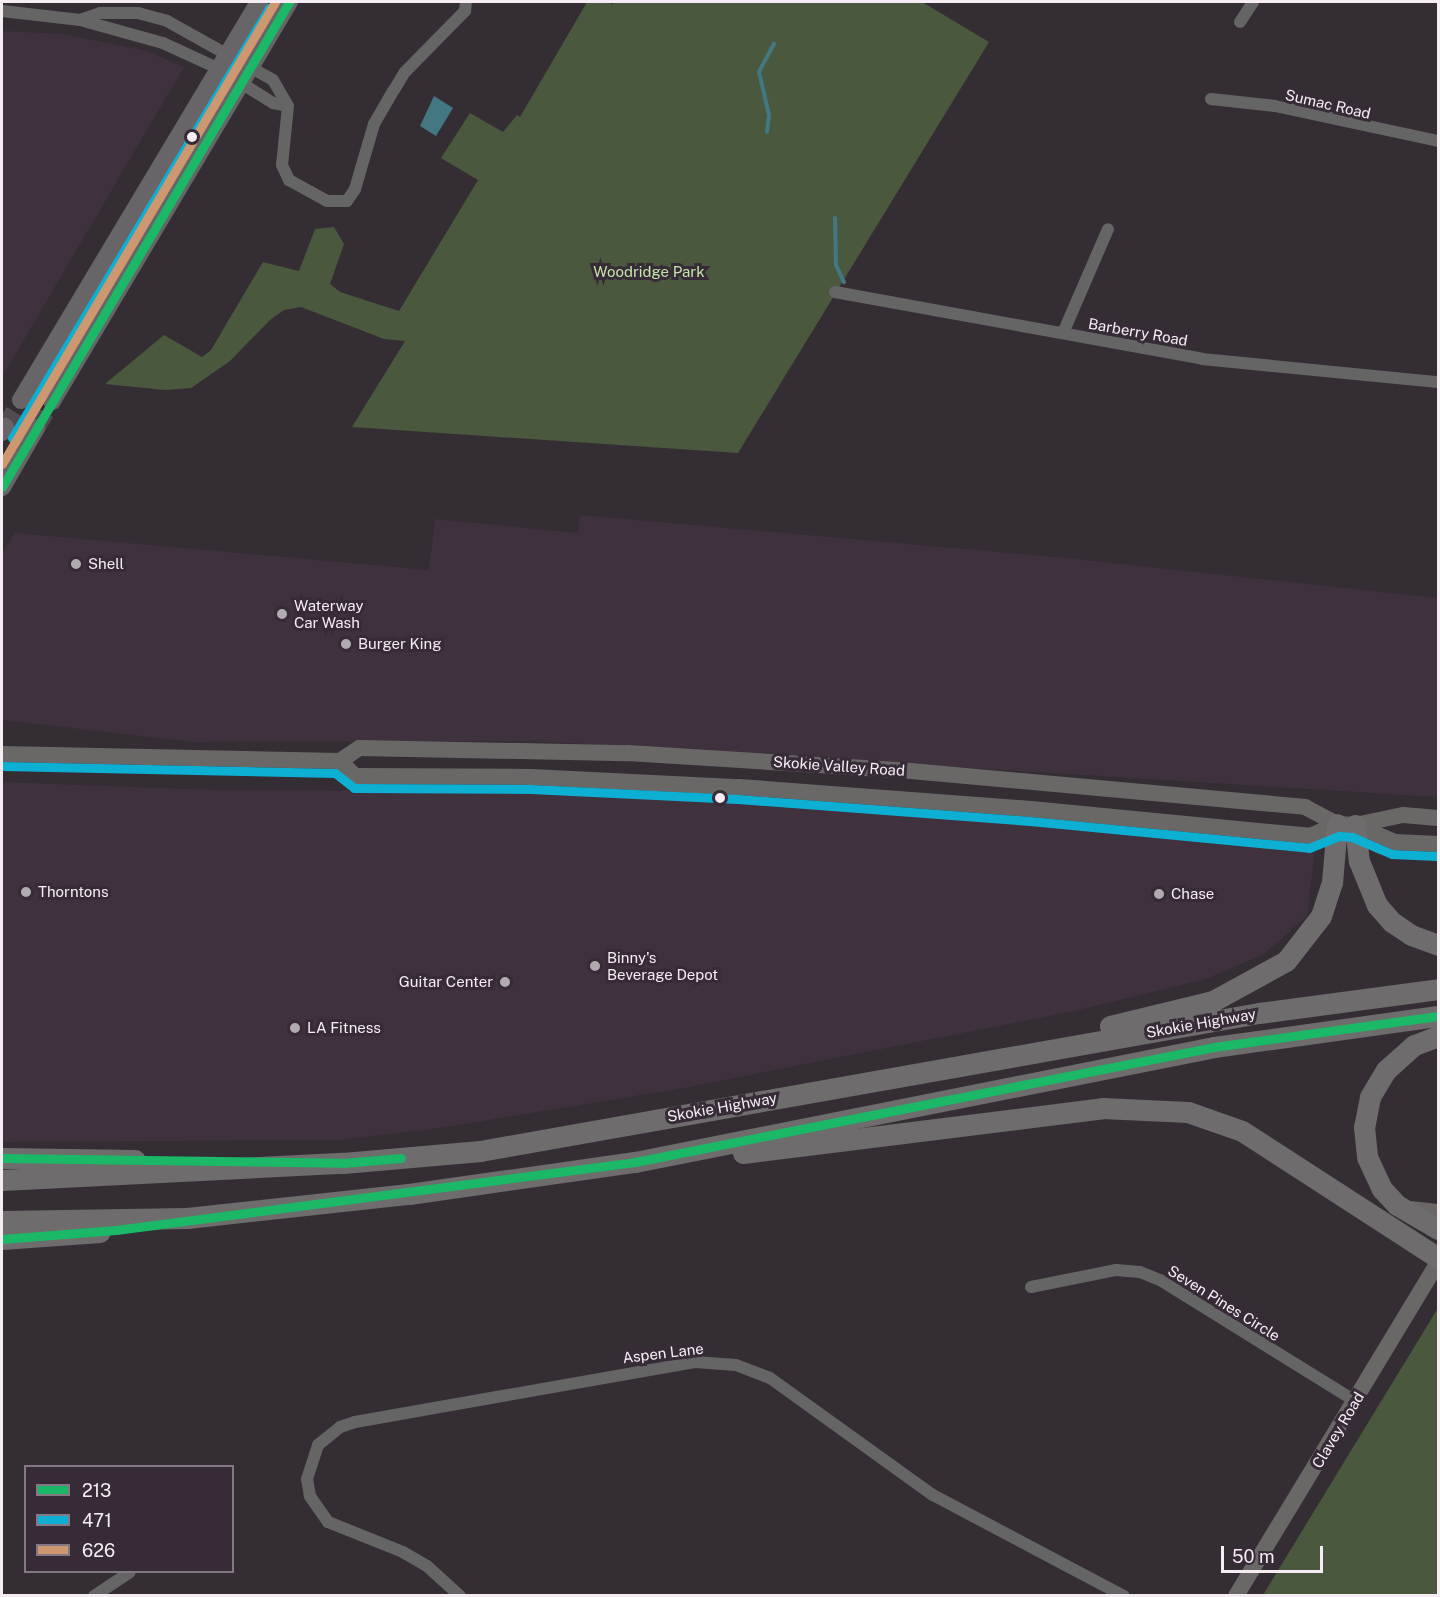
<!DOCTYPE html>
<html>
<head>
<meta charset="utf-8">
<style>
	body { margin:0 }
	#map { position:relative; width:1440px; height:1597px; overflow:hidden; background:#342e34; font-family:"Public Sans",sans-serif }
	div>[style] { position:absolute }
	.commercial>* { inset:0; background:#3f313d }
	.green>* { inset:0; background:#4a583e }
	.water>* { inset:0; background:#437782 }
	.stream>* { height:4px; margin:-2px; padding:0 2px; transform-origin:2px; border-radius:2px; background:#437782 }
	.primary-tunnel>* { height:18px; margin-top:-9px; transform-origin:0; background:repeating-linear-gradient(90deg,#514a51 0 18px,transparent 0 27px) }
	.minor>* { height:12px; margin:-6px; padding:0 6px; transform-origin:6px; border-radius:6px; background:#666565 }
	.secondary>* { height:16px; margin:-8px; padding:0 8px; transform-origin:8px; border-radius:8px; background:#696867 }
	.primary>* { height:18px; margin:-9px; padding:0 9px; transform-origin:9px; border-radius:9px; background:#676567 }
	.motorway>* { height:21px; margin:-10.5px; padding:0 10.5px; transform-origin:10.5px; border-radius:10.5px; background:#6e6c6c }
	.bus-1>* { height:9px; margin:-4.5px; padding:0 4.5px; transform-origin:4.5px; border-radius:4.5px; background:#1ab867 }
	.bus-2>* { height:9px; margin:-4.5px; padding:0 4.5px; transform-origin:4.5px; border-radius:4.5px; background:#0dafd3 }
	.bus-3>* { height:9px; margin:-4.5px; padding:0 4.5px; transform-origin:4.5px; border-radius:4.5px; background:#cd976f }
	.dots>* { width:16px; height:16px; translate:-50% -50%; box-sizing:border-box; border:3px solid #372b37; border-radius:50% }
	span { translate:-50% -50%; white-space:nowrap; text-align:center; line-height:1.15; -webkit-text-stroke:6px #372b37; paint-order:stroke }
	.street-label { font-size:15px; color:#f5ecf4 }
	.park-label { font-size:15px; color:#c3e6a6 }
	.poi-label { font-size:15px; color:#f5ecf4 }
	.left { translate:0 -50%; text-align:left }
	.right { translate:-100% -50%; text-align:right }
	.frame { position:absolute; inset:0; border:3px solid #f5ecf4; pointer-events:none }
	.legend { position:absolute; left:24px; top:1465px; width:210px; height:108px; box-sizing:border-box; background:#372b37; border:2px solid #837883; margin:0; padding:8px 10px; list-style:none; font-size:18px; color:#f5ecf4 }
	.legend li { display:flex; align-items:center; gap:12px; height:30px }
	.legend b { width:30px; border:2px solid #837883 }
	.scale { position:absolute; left:1221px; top:1546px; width:102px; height:27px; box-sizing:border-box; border:3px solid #f5ecf4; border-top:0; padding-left:8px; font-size:18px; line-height:21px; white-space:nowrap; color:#f5ecf4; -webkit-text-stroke:4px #372b37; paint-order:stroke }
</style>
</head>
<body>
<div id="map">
	<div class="commercial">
		<i style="clip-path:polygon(2px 31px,63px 34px,147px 51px,184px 67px,2px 377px)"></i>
		<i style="clip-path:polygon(580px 515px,1066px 558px,1438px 598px,1438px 797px,535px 741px,194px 742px,2px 720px,2px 553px,15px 533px,429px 570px,435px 519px,578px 533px)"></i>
		<i style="clip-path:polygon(2px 782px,212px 790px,554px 792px,968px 814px,1315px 850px,1307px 916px,1264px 954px,1206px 979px,1074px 1011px,689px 1087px,440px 1128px,339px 1140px,2px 1142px)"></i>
	</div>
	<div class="green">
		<i style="clip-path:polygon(587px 2px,611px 2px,612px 5px,614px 2px,922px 2px,989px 42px,738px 453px,352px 427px,405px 341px,384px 339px,301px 307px,284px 310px,270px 320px,230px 361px,191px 388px,165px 390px,105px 384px,164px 335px,202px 357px,211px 350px,263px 262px,299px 271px,315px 229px,334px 227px,344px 244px,330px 284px,340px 292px,399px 311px,478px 180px,441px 158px,470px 113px,503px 132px,517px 115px,520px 117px)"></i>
		<i style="clip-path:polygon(1438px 1308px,1438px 1595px,1263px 1595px)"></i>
	</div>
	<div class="water">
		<i style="clip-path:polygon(434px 96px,453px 108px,436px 136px,420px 126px)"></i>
	</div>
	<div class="stream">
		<i style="left:767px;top:132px;width:17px;rotate:-83deg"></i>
		<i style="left:769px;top:115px;width:44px;rotate:-103.1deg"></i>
		<i style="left:759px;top:72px;width:32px;rotate:-62deg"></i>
		<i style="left:835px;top:218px;width:47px;rotate:88.8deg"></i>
		<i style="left:836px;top:265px;width:19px;rotate:65deg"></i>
	</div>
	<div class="primary-tunnel">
		<i style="left:5px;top:427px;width:31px;rotate:-59deg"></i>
		<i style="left:36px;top:428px;width:31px;rotate:-59deg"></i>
	</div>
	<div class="minor">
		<i style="left:2px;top:11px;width:79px;rotate:6.6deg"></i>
		<i style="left:80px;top:20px;width:86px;rotate:15.5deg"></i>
		<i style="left:163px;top:43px;width:60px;rotate:24.8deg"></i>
		<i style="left:217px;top:68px;width:66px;rotate:32deg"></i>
		<i style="left:273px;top:103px;width:15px;rotate:11deg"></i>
		<i style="left:80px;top:20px;width:21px;rotate:-19deg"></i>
		<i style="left:100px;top:13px;width:38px"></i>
		<i style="left:138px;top:13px;width:30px;rotate:15deg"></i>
		<i style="left:167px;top:21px;width:121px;rotate:29.1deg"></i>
		<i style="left:273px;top:80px;width:30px;rotate:60deg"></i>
		<i style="left:288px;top:106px;width:59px;rotate:95.8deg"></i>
		<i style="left:282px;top:165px;width:17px;rotate:65deg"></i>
		<i style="left:289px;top:180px;width:43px;rotate:28.9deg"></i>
		<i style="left:327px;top:201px;width:20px"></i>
		<i style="left:347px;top:201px;width:14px;rotate:-56deg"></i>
		<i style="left:355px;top:189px;width:68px;rotate:-73.7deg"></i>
		<i style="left:374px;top:124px;width:39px;rotate:-60deg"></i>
		<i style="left:394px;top:90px;width:21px;rotate:-59deg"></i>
		<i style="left:405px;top:72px;width:86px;rotate:-45.5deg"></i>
		<i style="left:465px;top:11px;width:9px;rotate:-84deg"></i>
		<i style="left:1240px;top:22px;width:24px;rotate:-57deg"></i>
		<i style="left:1211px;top:99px;width:64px;rotate:6.2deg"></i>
		<i style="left:1275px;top:106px;width:167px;rotate:12.1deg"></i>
		<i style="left:835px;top:292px;width:373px;rotate:10.3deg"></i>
		<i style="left:1202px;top:359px;width:237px;rotate:5.6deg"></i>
		<i style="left:1063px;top:333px;width:113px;rotate:-66.6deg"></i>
		<i style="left:1031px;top:1287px;width:87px;rotate:-11.3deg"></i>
		<i style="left:1116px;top:1270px;width:24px;rotate:5deg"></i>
		<i style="left:1140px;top:1272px;width:22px;rotate:22deg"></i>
		<i style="left:1160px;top:1280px;width:229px;rotate:31.8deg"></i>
		<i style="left:94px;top:1596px;width:43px;rotate:-33.7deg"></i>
		<i style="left:460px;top:1596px;width:45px;rotate:-137.7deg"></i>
		<i style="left:427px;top:1566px;width:28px;rotate:-150deg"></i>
		<i style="left:403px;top:1552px;width:81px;rotate:-158.2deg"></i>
		<i style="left:328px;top:1522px;width:32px;rotate:-125deg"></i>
		<i style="left:310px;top:1496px;width:17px;rotate:-100deg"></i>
		<i style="left:307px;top:1479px;width:36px;rotate:-72deg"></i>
		<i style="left:318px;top:1445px;width:28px;rotate:-39deg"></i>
		<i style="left:340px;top:1427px;width:16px;rotate:-18deg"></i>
		<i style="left:355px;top:1422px;width:345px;rotate:-10deg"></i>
		<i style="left:695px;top:1362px;width:41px;rotate:4.2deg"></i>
		<i style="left:736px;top:1365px;width:36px;rotate:21deg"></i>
		<i style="left:770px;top:1378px;width:201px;rotate:35.7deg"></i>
		<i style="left:933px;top:1495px;width:216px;rotate:27.9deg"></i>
	</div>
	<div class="secondary">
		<i style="left:2px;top:754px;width:338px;rotate:1.2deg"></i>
		<i style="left:340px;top:761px;width:23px;rotate:-34deg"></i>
		<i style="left:359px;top:748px;width:269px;rotate:1.1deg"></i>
		<i style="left:628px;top:753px;width:273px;rotate:3.6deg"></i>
		<i style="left:900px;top:770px;width:407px;rotate:5.2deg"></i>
		<i style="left:1305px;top:807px;width:36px;rotate:28deg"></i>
		<i style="left:1337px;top:824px;width:18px;rotate:3deg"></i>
		<i style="left:1355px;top:825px;width:49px;rotate:-11.8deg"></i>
		<i style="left:1403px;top:815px;width:35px;rotate:5deg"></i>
		<i style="left:340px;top:761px;width:21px;rotate:45deg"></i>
		<i style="left:355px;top:776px;width:176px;rotate:0.3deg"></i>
		<i style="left:531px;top:777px;width:208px;rotate:2.8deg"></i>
		<i style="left:739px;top:787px;width:293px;rotate:4.3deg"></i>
		<i style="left:1031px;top:809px;width:280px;rotate:5.5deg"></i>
		<i style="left:1310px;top:836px;width:30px;rotate:-24deg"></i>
		<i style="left:1355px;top:825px;width:43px;rotate:23deg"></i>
		<i style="left:1395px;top:842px;width:43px;rotate:2.7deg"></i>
		<i style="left:1410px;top:1209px;width:28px;rotate:6deg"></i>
		<i style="left:1236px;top:1596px;width:389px;rotate:-58.8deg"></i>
	</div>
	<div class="primary">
		<i style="left:21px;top:400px;width:464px;rotate:-59.1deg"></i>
		<i style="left:52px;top:401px;width:464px;rotate:-59.3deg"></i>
		<i style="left:2px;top:432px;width:6px;rotate:-59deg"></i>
		<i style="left:2px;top:487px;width:68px;rotate:-60deg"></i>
	</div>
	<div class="motorway">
		<i style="left:1355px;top:825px;width:36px;rotate:84deg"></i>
		<i style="left:1359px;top:861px;width:48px;rotate:67.8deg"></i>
		<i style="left:1377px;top:905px;width:23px;rotate:49deg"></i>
		<i style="left:1392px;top:922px;width:23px;rotate:34deg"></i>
		<i style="left:1411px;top:935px;width:29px;rotate:20deg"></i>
		<i style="left:1110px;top:1026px;width:106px;rotate:-13.6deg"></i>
		<i style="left:1213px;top:1001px;width:83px;rotate:-28.7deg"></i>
		<i style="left:1286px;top:961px;width:57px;rotate:-52.1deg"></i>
		<i style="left:1321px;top:916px;width:35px;rotate:-72deg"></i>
		<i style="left:1332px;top:883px;width:59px;rotate:-85.2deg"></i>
		<i style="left:1438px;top:1036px;width:26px;rotate:159deg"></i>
		<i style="left:1414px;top:1045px;width:38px;rotate:138deg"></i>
		<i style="left:1386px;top:1070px;width:31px;rotate:121deg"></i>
		<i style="left:1370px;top:1097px;width:31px;rotate:101deg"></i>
		<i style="left:1364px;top:1127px;width:30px;rotate:84deg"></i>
		<i style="left:1367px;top:1157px;width:35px;rotate:65deg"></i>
		<i style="left:1382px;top:1189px;width:22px;rotate:47deg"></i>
		<i style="left:1397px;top:1205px;width:48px;rotate:30.3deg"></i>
		<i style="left:743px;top:1153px;width:362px;rotate:-7.1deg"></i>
		<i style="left:1102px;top:1108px;width:86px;rotate:2.7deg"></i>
		<i style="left:1188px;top:1112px;width:57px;rotate:19.4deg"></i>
		<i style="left:1242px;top:1131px;width:234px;rotate:32.9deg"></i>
		<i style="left:2px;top:1158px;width:133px;rotate:0.9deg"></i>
		<i style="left:2px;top:1180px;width:341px;rotate:-2.9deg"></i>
		<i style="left:343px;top:1163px;width:138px;rotate:-5deg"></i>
		<i style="left:480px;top:1151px;width:791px;rotate:-10.05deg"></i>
		<i style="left:1259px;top:1013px;width:181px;rotate:-7.6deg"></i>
		<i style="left:2px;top:1221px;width:185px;rotate:-0.9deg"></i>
		<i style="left:187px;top:1218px;width:223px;rotate:-6.2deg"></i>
		<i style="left:409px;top:1194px;width:228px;rotate:-8.1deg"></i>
		<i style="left:635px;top:1162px;width:590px;rotate:-11.23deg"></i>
		<i style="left:1214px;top:1047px;width:226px;rotate:-7.9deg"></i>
		<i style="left:2px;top:1239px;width:98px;rotate:-4.1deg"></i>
	</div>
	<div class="bus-1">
		<i style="left:2px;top:487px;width:564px;rotate:-59.38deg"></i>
		<i style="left:2px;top:1158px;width:341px;rotate:0.8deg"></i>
		<i style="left:343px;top:1163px;width:58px;rotate:-4.9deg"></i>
		<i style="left:2px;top:1239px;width:114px;rotate:-4.5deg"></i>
		<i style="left:116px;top:1230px;width:523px;rotate:-7.46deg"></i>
		<i style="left:635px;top:1162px;width:590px;rotate:-11.23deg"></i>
		<i style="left:1214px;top:1047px;width:226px;rotate:-7.9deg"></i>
	</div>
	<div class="bus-2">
		<i style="left:12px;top:438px;width:501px;rotate:-59.13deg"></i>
		<i style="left:2px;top:766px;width:333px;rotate:1.2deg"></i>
		<i style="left:335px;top:773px;width:24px;rotate:38deg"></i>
		<i style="left:354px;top:788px;width:177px;rotate:0.3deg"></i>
		<i style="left:531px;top:789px;width:207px;rotate:2.8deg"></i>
		<i style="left:738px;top:799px;width:293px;rotate:4.3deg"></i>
		<i style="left:1030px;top:821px;width:280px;rotate:5.5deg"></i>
		<i style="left:1309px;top:848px;width:32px;rotate:-22deg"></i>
		<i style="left:1339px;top:836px;width:13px;rotate:4deg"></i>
		<i style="left:1352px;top:837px;width:43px;rotate:23deg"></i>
		<i style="left:1392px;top:854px;width:45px;rotate:2.5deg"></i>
	</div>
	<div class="bus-3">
		<i style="left:2px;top:464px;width:537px;rotate:-59.42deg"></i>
	</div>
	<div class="dots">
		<i style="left:192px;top:137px;background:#f5ecf4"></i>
		<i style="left:76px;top:564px;background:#b1aab1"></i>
		<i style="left:282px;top:614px;background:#b1aab1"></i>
		<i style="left:346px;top:644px;background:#b1aab1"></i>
		<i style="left:720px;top:798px;background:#f5ecf4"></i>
		<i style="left:26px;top:892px;background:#b1aab1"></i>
		<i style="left:1159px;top:894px;background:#b1aab1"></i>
		<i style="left:595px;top:966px;background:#b1aab1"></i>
		<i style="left:505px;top:982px;background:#b1aab1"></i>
		<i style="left:295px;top:1028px;background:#b1aab1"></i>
	</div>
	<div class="street-label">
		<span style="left:1328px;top:104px;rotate:13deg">Sumac Road</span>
		<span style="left:1138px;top:332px;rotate:10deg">Barberry Road</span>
		<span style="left:839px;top:766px;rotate:4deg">Skokie Valley Road</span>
		<span style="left:1201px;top:1023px;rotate:-10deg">Skokie Highway</span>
		<span style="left:722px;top:1107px;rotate:-10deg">Skokie Highway</span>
		<span style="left:1224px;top:1303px;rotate:32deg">Seven Pines Circle</span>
		<span style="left:663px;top:1353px;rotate:-7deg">Aspen Lane</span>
		<span style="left:1338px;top:1430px;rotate:-59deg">Clavey Road</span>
	</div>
	<div class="park-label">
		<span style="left:649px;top:272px">Woodridge Park</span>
	</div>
	<div class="poi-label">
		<span class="left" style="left:88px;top:564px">Shell</span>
		<span class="left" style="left:294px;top:614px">Waterway<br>Car Wash</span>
		<span class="left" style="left:358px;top:644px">Burger King</span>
		<span class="left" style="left:38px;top:892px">Thorntons</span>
		<span class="left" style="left:1171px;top:894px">Chase</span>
		<span class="left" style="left:607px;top:966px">Binny's<br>Beverage Depot</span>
		<span class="right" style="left:493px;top:982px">Guitar Center</span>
		<span class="left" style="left:307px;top:1028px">LA Fitness</span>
	</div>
	<div class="frame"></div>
	<ul class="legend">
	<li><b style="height:8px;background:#1ab867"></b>213</li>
	<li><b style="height:8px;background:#0dafd3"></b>471</li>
	<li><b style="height:8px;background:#cd976f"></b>626</li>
	</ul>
	<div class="scale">50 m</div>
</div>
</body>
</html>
